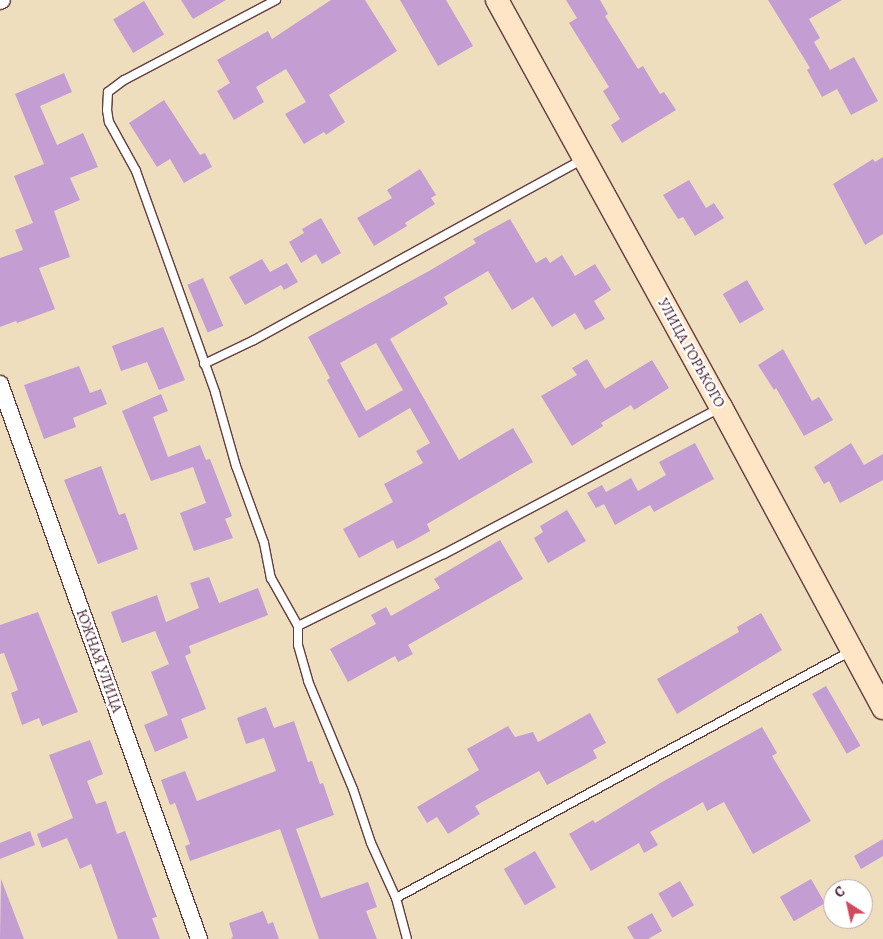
<!DOCTYPE html>
<html>
<head>
<meta charset="utf-8">
<style>
	body { margin:0 }
	#map { position:relative; width:883px; height:939px; overflow:hidden; background:#efdebd; font-family:Alegreya,serif }
	div>[style] { position:absolute }
	.building>* { inset:0; background:#c49dd3; transform-origin:0 0 }
	.roads { filter:drop-shadow(1px 0 #633c41) drop-shadow(-1px 0 #633c41) drop-shadow(0 1px #633c41) drop-shadow(0 -1px #633c41) }
	.lane>* { height:8px; margin:-4px; padding:0 4px; transform-origin:4px; border-radius:4px; background:#fff }
	.street>* { height:16px; margin:-8px; padding:0 8px; transform-origin:8px; border-radius:8px; background:#fff }
	.secondary>* { height:22px; margin:-11px; padding:0 11px; transform-origin:11px; border-radius:11px; background:#fde5c5 }
	span { translate:-50% -50%; white-space:nowrap; text-align:center; line-height:1.15; -webkit-text-stroke:4.5px #fff; paint-order:stroke }
	.street-label { font-size:15px; color:#4a1f2b }
	.north { position:absolute; left:823px; top:879px; width:50px; height:50px; box-sizing:border-box; background:#fff; border:1px solid #b7a5aa; border-radius:50%; rotate:325deg; font-size:14px; font-weight:700; line-height:20px; text-align:center; color:#4a1f2b }
	.north::after { content:''; display:block; margin:auto; width:18px; height:22px; background:#d1495b; clip-path:polygon(50% 0,100% 100%,50% 72%,0 100%) }
</style>
</head>
<body>
<div id="map">
	<div class="building">
		<i style="clip-path:polygon(181px 0,226px 0,193px 19px)"></i>
		<i style="clip-path:polygon(331px 0,365px 0,397px 51px,329px 95px,345px 122px,326px 135px,324px 132px,304px 144px,285px 114px,306px 102px,286px 69px,256px 87px,264px 102px,234px 120px,217px 91px,230px 83px,217px 60px,268px 31px,272px 39px)"></i>
		<i style="clip-path:polygon(400px 0,446px 0,473px 46px,438px 66px)"></i>
		<i style="clip-path:polygon(566px 0,600px 0,608px 14px,605px 16px,638px 69px,643px 66px,660px 94px,664px 92px,676px 110px,622px 143px,611px 125px,620px 119px,603px 91px,609px 87px,569px 23px,577px 18px)"></i>
		<i style="clip-path:polygon(768px 0,842px 0,809px 19px,820px 38px,814px 42px,830px 70px,854px 57px,878px 101px,851px 115px,837px 89px,822px 97px,807px 70px,810px 68px)"></i>
		<i style="left:144px;top:1px;width:39px;height:36px;rotate:59deg"></i>
		<i style="clip-path:polygon(64px 73px,72px 92px,40px 106px,57px 145px,83px 133px,98px 167px,70px 178px,80px 200px,54px 211px,70px 257px,39px 268px,55px 309px,17px 323px,16px 321px,0 327px,0 258px,23px 250px,15px 230px,33px 223px,14px 176px,44px 164px,15px 94px)"></i>
		<i style="clip-path:polygon(164px 100px,200px 155px,205px 153px,212px 167px,184px 183px,170px 159px,157px 167px,129px 123px)"></i>
		<i style="clip-path:polygon(883px 157px,883px 234px,865px 245px,833px 184px,873px 159px,875px 162px)"></i>
		<i style="clip-path:polygon(420px 169px,436px 195px,431px 198px,435px 204px,405px 223px,407px 226px,374px 246px,357px 218px,392px 198px,387px 190px)"></i>
		<i style="clip-path:polygon(689px 180px,706px 208px,714px 203px,724px 218px,695px 236px,683px 217px,678px 219px,663px 195px)"></i>
		<i style="clip-path:polygon(321px 218px,341px 253px,322px 264px,316px 254px,301px 263px,289px 242px,304px 233px,302px 229px)"></i>
		<i style="clip-path:polygon(evenodd,510px 219px,536px 263px,546px 257px,550px 263px,562px 255px,575px 276px,595px 264px,611px 290px,594px 301px,605px 319px,585px 330px,575px 313px,552px 327px,533px 297px,512px 310px,488px 271px,444px 297px,448px 304px,390px 339px,459px 460px,513px 428px,533px 462px,427px 524px,430px 531px,414px 540px,397px 549px,393px 540px,359px 558px,343px 529px,393px 502px,384px 484px,423px 463px,416px 451px,430px 443px,410px 408px,359px 438px,327px 380px,330px 378px,308px 337px,429px 271px,476px 243px,473px 239px,510px 219px,376px 343px,403px 390px,366px 411px,340px 363px,376px 343px)"></i>
		<i style="clip-path:polygon(262px 259px,270px 272px,287px 263px,298px 282px,284px 290px,281px 285px,245px 305px,229px 277px)"></i>
		<i style="left:203px;top:278px;width:52px;height:17px;rotate:67deg"></i>
		<i style="left:747px;top:280px;width:34px;height:28px;rotate:60deg"></i>
		<i style="clip-path:polygon(163px 327px,185px 380px,159px 390px,147px 362px,121px 371px,112px 346px)"></i>
		<i style="clip-path:polygon(783px 349px,812px 401px,819px 397px,833px 420px,804px 436px,776px 388px,774px 390px,758px 365px)"></i>
		<i style="clip-path:polygon(587px 359px,605px 389px,652px 360px,669px 388px,634px 410px,631px 405px,601px 423px,603px 426px,572px 446px,541px 396px,577px 375px,572px 368px)"></i>
		<i style="clip-path:polygon(79px 366px,90px 393px,101px 389px,107px 404px,73px 418px,76px 427px,44px 439px,24px 385px)"></i>
		<i style="clip-path:polygon(161px 394px,168px 411px,153px 417px,168px 457px,200px 445px,206px 460px,210px 459px,232px 516px,225px 519px,233px 538px,194px 551px,180px 513px,206px 503px,193px 467px,151px 481px,122px 411px)"></i>
		<i style="clip-path:polygon(695px 443px,714px 479px,654px 512px,650px 505px,615px 525px,604px 504px,596px 508px,587px 493px,602px 485px,606px 492px,631px 478px,638px 491px,666px 475px,659px 462px)"></i>
		<i style="clip-path:polygon(851px 443px,864px 465px,883px 454px,883px 480px,840px 503px,829px 481px,824px 484px,814px 467px)"></i>
		<i style="clip-path:polygon(101px 466px,119px 515px,125px 513px,138px 549px,98px 564px,64px 480px)"></i>
		<i style="clip-path:polygon(567px 510px,586px 541px,548px 563px,534px 538px,543px 532px,540px 526px)"></i>
		<i style="clip-path:polygon(500px 540px,523px 579px,408px 645px,413px 654px,398px 662px,395px 656px,348px 682px,330px 649px,376px 624px,371px 615px,386px 607px,391px 616px,440px 588px,434px 579px)"></i>
		<i style="clip-path:polygon(209px 577px,219px 603px,258px 588px,268px 615px,189px 646px,191px 653px,185px 656px,206px 709px,181px 719px,188px 738px,155px 752px,144px 725px,168px 715px,151px 672px,169px 664px,155px 631px,122px 643px,111px 612px,157px 595px,166px 622px,199px 608px,190px 583px)"></i>
		<i style="clip-path:polygon(38px 612px,78px 712px,42px 726px,39px 718px,22px 725px,11px 693px,18px 690px,4px 653px,0 654px,0 625px)"></i>
		<i style="clip-path:polygon(761px 613px,782px 650px,677px 714px,657px 679px,739px 632px,737px 627px)"></i>
		<i style="left:826px;top:686px;width:69px;height:16px;rotate:60deg"></i>
		<i style="clip-path:polygon(266px 707px,274px 728px,294px 721px,308px 762px,312px 761px,320px 784px,323px 783px,334px 815px,296px 829px,321px 898px,368px 882px,377px 907px,366px 911px,377px 939px,319px 939px,280px 829px,190px 861px,185px 846px,190px 844px,175px 803px,170px 805px,161px 780px,185px 771px,197px 801px,276px 771px,264px 738px,246px 744px,237px 718px)"></i>
		<i style="clip-path:polygon(590px 713px,606px 743px,593px 750px,597px 758px,581px 767px,547px 785px,539px 771px,475px 806px,480px 814px,448px 834px,437px 817px,427px 823px,417px 807px,479px 770px,467px 749px,508px 726px,515px 737px,533px 732px,538px 742px)"></i>
		<i style="clip-path:polygon(762px 727px,777px 753px,772px 756px,811px 821px,753px 854px,724px 802px,707px 811px,703px 802px,650px 832px,658px 845px,644px 853px,639px 843px,591px 871px,569px 834px,593px 820px,595px 823px,662px 782px)"></i>
		<i style="clip-path:polygon(90px 740px,103px 774px,87px 781px,96px 804px,106px 801px,117px 834px,125px 831px,157px 917px,152px 918px,160px 939px,118px 939px,91px 864px,80px 869px,67px 838px,42px 848px,37px 834px,73px 818px,49px 755px)"></i>
		<i style="clip-path:polygon(30px 831px,35px 845px,0 859px,0 843px)"></i>
		<i style="clip-path:polygon(883px 839px,883px 856px,861px 869px,854px 856px)"></i>
		<i style="left:535px;top:851px;width:42px;height:36px;rotate:60deg"></i>
		<i style="clip-path:polygon(1px 879px,24px 939px,0 939px)"></i>
		<i style="left:811px;top:879px;width:28px;height:36px;rotate:60deg"></i>
		<i style="left:680px;top:881px;width:28px;height:25px;rotate:60deg"></i>
		<i style="clip-path:polygon(263px 911px,268px 924px,273px 922px,279px 939px,231px 939px,233px 936px,229px 923px)"></i>
		<i style="clip-path:polygon(652px 913px,662px 931px,648px 939px,634px 939px,627px 927px)"></i>
	</div>
	<div class="roads">
		<div class="lane">
			<i style="left:276px;top:0;width:172px;rotate:152.2deg"></i>
			<i style="left:124px;top:80px;width:20px;rotate:143deg"></i>
			<i style="left:108px;top:92px;width:18px;rotate:93deg"></i>
			<i style="left:107px;top:110px;width:12px;rotate:81deg"></i>
			<i style="left:109px;top:122px;width:56px;rotate:61.1deg"></i>
			<i style="left:136px;top:171px;width:235px;rotate:70.3deg"></i>
			<i style="left:215px;top:392px;width:77px;rotate:74.2deg"></i>
			<i style="left:236px;top:466px;width:82px;rotate:70deg"></i>
			<i style="left:264px;top:543px;width:36px;rotate:79deg"></i>
			<i style="left:271px;top:578px;width:55px;rotate:60.6deg"></i>
			<i style="left:298px;top:626px;width:19px;rotate:90deg"></i>
			<i style="left:298px;top:645px;width:37px;rotate:74deg"></i>
			<i style="left:308px;top:681px;width:117px;rotate:67.4deg"></i>
			<i style="left:353px;top:789px;width:57px;rotate:71.6deg"></i>
			<i style="left:371px;top:843px;width:60px;rotate:65.6deg"></i>
			<i style="left:396px;top:898px;width:42px;rotate:75deg"></i>
			<i style="left:204px;top:364px;width:55px;rotate:-25.6deg"></i>
			<i style="left:254px;top:340px;width:376px;rotate:-28.8deg"></i>
			<i style="left:298px;top:626px;width:163px;rotate:-26.3deg"></i>
			<i style="left:444px;top:554px;width:312px;rotate:-27.9deg"></i>
			<i style="left:396px;top:898px;width:518px;rotate:-28.5deg"></i>
		</div>
		<div class="street">
			<i style="left:0;top:1px;width:2px;rotate:-27deg"></i>
			<i style="left:0;top:384px;width:590px;rotate:70.27deg"></i>
		</div>
		<div class="secondary">
			<i style="left:497px;top:0;width:465px;rotate:61.2deg"></i>
			<i style="left:721px;top:407px;width:342px;rotate:61.7deg"></i>
		</div>
	</div>
	<div class="street-label">
		<span style="left:691px;top:353px;rotate:61deg">УЛИЦА ГОРЬКОГО</span>
		<span style="left:99px;top:661px;rotate:70deg">ЮЖНАЯ УЛИЦА</span>
	</div>
	<div class="north">С</div>
</div>
</body>
</html>
